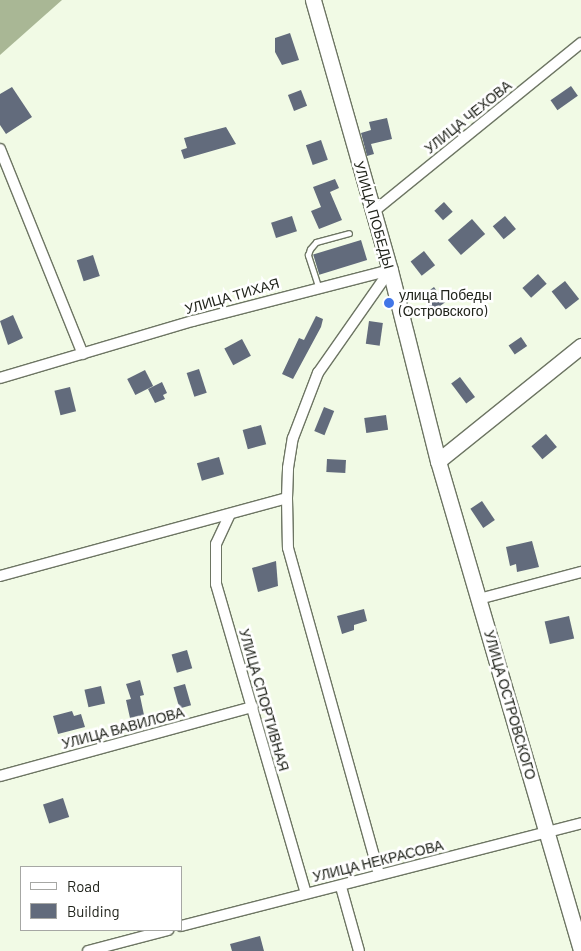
<!DOCTYPE html>
<html>
<head>
<meta charset="utf-8">
<style>
	body { margin:0 }
	#map { position:relative; width:581px; height:951px; overflow:hidden; background:#f1fae5; font-family:Barlow,sans-serif }
	div>[style] { position:absolute }
	.forest>* { inset:0; background:#a9b795 }
	.building>* { inset:0; background:#626b7c; transform-origin:0 0 }
	.roads { filter:drop-shadow(1px 0 #6d7563) drop-shadow(-1px 0 #6d7563) drop-shadow(0 1px #6d7563) drop-shadow(0 -1px #6d7563) }
	.lane>* { height:5px; margin:-2.5px; padding:0 2.5px; transform-origin:2.5px; border-radius:2.5px; background:#fff }
	.street>* { height:10px; margin:-5px; padding:0 5px; transform-origin:5px; border-radius:5px; background:#fff }
	.secondary>* { height:15px; margin:-7.5px; padding:0 7.5px; transform-origin:7.5px; border-radius:7.5px; background:#fff }
	.dots>* { width:14px; height:14px; translate:-50% -50%; box-sizing:border-box; border:2px solid #fff; border-radius:50% }
	span { translate:-50% -50%; white-space:nowrap; text-align:center; line-height:1.15; -webkit-text-stroke:5px #fff; paint-order:stroke }
	.street-label { font-size:14px; color:#21241c }
	.poi-label { font-size:14px; color:#21241c }
	.left { translate:0 -50%; text-align:left }
	.legend { position:absolute; left:20px; top:866px; width:162px; height:65px; box-sizing:border-box; background:#fff; border:1px solid #a6a7a4; margin:0; padding:6px 9px; list-style:none; font-size:15px; color:#21241c }
	.legend li { display:flex; align-items:center; gap:10px; height:25px }
	.legend b { width:25px; border:1px solid #a6a7a4 }
</style>
</head>
<body>
<div id="map">
	<div class="forest">
		<i style="clip-path:polygon(0 0,62px 0,0 55px)"></i>
	</div>
	<div class="building">
		<i style="clip-path:polygon(290px 33px,299px 60px,282px 65px,275px 52px,275px 38px)"></i>
		<i style="left:571px;top:86px;width:12px;height:25px;rotate:55deg"></i>
		<i style="clip-path:polygon(12px 87px,32px 117px,6px 134px,0 125px,0 94px)"></i>
		<i style="left:301px;top:90px;width:17px;height:14px;rotate:69deg"></i>
		<i style="clip-path:polygon(387px 118px,392px 139px,371px 144px,374px 154px,367px 156px,361px 133px,371px 130px,369px 122px)"></i>
		<i style="clip-path:polygon(226px 127px,236px 144px,184px 159px,181px 150px,187px 148px,184px 138px)"></i>
		<i style="left:321px;top:140px;width:21px;height:16px;rotate:71deg"></i>
		<i style="clip-path:polygon(335px 179px,339px 188px,330px 192px,342px 220px,319px 229px,311px 211px,321px 207px,313px 187px)"></i>
		<i style="left:444px;top:202px;width:13px;height:13px;rotate:48deg"></i>
		<i style="left:292px;top:216px;width:16px;height:22px;rotate:72deg"></i>
		<i style="left:505px;top:216px;width:17px;height:16px;rotate:50deg"></i>
		<i style="left:472px;top:219px;width:20px;height:32px;rotate:49deg"></i>
		<i style="left:361px;top:240px;width:21px;height:50px;rotate:73deg"></i>
		<i style="left:424px;top:251px;width:18px;height:17px;rotate:52deg"></i>
		<i style="left:93px;top:255px;width:22px;height:17px;rotate:72deg"></i>
		<i style="left:538px;top:274px;width:13px;height:21px;rotate:48deg"></i>
		<i style="left:565px;top:281px;width:23px;height:17px;rotate:52deg"></i>
		<i style="left:434px;top:287px;width:19px;height:15px;rotate:54deg"></i>
		<i style="clip-path:polygon(13px 315px,23px 338px,8px 345px,0 321px)"></i>
		<i style="clip-path:polygon(316px 316px,323px 319px,321px 327px,293px 379px,282px 374px,299px 338px,304px 340px)"></i>
		<i style="left:369px;top:321px;width:14px;height:23px;rotate:8deg"></i>
		<i style="left:521px;top:337px;width:11px;height:15px;rotate:56deg"></i>
		<i style="left:242px;top:339px;width:19px;height:20px;rotate:62deg"></i>
		<i style="left:199px;top:369px;width:25px;height:13px;rotate:72deg"></i>
		<i style="left:145px;top:370px;width:18px;height:20px;rotate:63deg"></i>
		<i style="left:460px;top:377px;width:25px;height:11px;rotate:53deg"></i>
		<i style="clip-path:polygon(162px 382px,167px 393px,163px 395px,165px 399px,155px 403px,148px 389px)"></i>
		<i style="left:70px;top:387px;width:25px;height:16px;rotate:76deg"></i>
		<i style="left:324px;top:407px;width:11px;height:26px;rotate:22deg"></i>
		<i style="left:386px;top:415px;width:15px;height:22px;rotate:82deg"></i>
		<i style="left:261px;top:425px;width:20px;height:19px;rotate:75deg"></i>
		<i style="left:546px;top:434px;width:17px;height:19px;rotate:50deg"></i>
		<i style="left:219px;top:457px;width:18px;height:23px;rotate:74deg"></i>
		<i style="left:327px;top:459px;width:19px;height:13px;rotate:3deg"></i>
		<i style="left:482px;top:501px;width:23px;height:14px;rotate:56deg"></i>
		<i style="clip-path:polygon(532px 541px,539px 567px,517px 572px,516px 564px,510px 566px,506px 547px)"></i>
		<i style="clip-path:polygon(276px 561px,278px 586px,258px 592px,252px 568px)"></i>
		<i style="clip-path:polygon(364px 609px,367px 621px,354px 625px,354px 630px,342px 634px,337px 616px)"></i>
		<i style="left:569px;top:616px;width:23px;height:25px;rotate:77deg"></i>
		<i style="left:187px;top:650px;width:19px;height:16px;rotate:74deg"></i>
		<i style="clip-path:polygon(140px 680px,144px 695px,140px 696px,144px 715px,130px 718px,126px 700px,131px 699px,126px 684px)"></i>
		<i style="left:185px;top:684px;width:22px;height:12px;rotate:74deg"></i>
		<i style="left:101px;top:686px;width:18px;height:17px;rotate:77deg"></i>
		<i style="clip-path:polygon(72px 711px,74px 716px,81px 714px,85px 727px,58px 734px,53px 716px)"></i>
		<i style="left:63px;top:798px;width:20px;height:21px;rotate:72deg"></i>
		<i style="clip-path:polygon(260px 936px,264px 951px,232px 951px,230px 944px)"></i>
	</div>
	<div class="roads">
		<div class="lane">
			<i style="left:318px;top:286px;width:33px;rotate:-108deg"></i>
			<i style="left:308px;top:255px;width:6px;rotate:-72deg"></i>
			<i style="left:310px;top:249px;width:9px;rotate:-49deg"></i>
			<i style="left:316px;top:242px;width:34px;rotate:-15deg"></i>
		</div>
		<div class="street">
			<i style="left:0;top:149px;width:221px;rotate:68deg"></i>
			<i style="left:373px;top:212px;width:268px;rotate:-39.1deg"></i>
			<i style="left:0;top:378px;width:201px;rotate:-16.5deg"></i>
			<i style="left:193px;top:321px;width:203px;rotate:-14.5deg"></i>
			<i style="left:287px;top:498px;width:50px;rotate:88.9deg"></i>
			<i style="left:288px;top:548px;width:338px;rotate:74.4deg"></i>
			<i style="left:230px;top:514px;width:33px;rotate:115deg"></i>
			<i style="left:216px;top:544px;width:40px;rotate:90deg"></i>
			<i style="left:216px;top:584px;width:322px;rotate:73.8deg"></i>
			<i style="left:0;top:576px;width:297px;rotate:-15.2deg"></i>
			<i style="left:287px;top:498px;width:30px;rotate:-88deg"></i>
			<i style="left:288px;top:468px;width:30px;rotate:-81deg"></i>
			<i style="left:293px;top:438px;width:70px;rotate:-69deg"></i>
			<i style="left:318px;top:373px;width:126px;rotate:-55deg"></i>
			<i style="left:479px;top:599px;width:106px;rotate:-14.8deg"></i>
			<i style="left:0;top:776px;width:262px;rotate:-15.3deg"></i>
			<i style="left:341px;top:887px;width:66px;rotate:74.3deg"></i>
			<i style="left:181px;top:926px;width:413px;rotate:-14.4deg"></i>
			<i style="left:88px;top:951px;width:83px;rotate:-14.7deg"></i>
		</div>
		<div class="secondary">
			<i style="left:313px;top:0;width:281px;rotate:74.1deg"></i>
			<i style="left:390px;top:270px;width:197px;rotate:75.9deg"></i>
			<i style="left:438px;top:461px;width:509px;rotate:73.7deg"></i>
			<i style="left:438px;top:461px;width:184px;rotate:-38.8deg"></i>
		</div>
	</div>
	<div class="dots">
		<i style="left:389px;top:303px;background:#4276e7"></i>
	</div>
	<div class="street-label">
		<span style="left:468px;top:117px;rotate:-39deg">УЛИЦА ЧЕХОВА</span>
		<span style="left:374px;top:215px;rotate:74deg">УЛИЦА ПОБЕДЫ</span>
		<span style="left:232px;top:296px;rotate:-16deg">УЛИЦА ТИХАЯ</span>
		<span style="left:264px;top:700px;rotate:74deg">УЛИЦА СПОРТИВНАЯ</span>
		<span style="left:510px;top:705px;rotate:74deg">УЛИЦА ОСТРОВСКОГО</span>
		<span style="left:123px;top:728px;rotate:-15deg">УЛИЦА ВАВИЛОВА</span>
		<span style="left:378px;top:861px;rotate:-14deg">УЛИЦА НЕКРАСОВА</span>
	</div>
	<div class="poi-label">
		<span class="left" style="left:399px;top:303px">улица Победы<br>(Островского)</span>
	</div>
	<ul class="legend">
	<li><b style="height:6px;background:#fff"></b>Road</li>
	<li><b style="height:14px;background:#626b7c"></b>Building</li>
	</ul>
</div>
</body>
</html>
